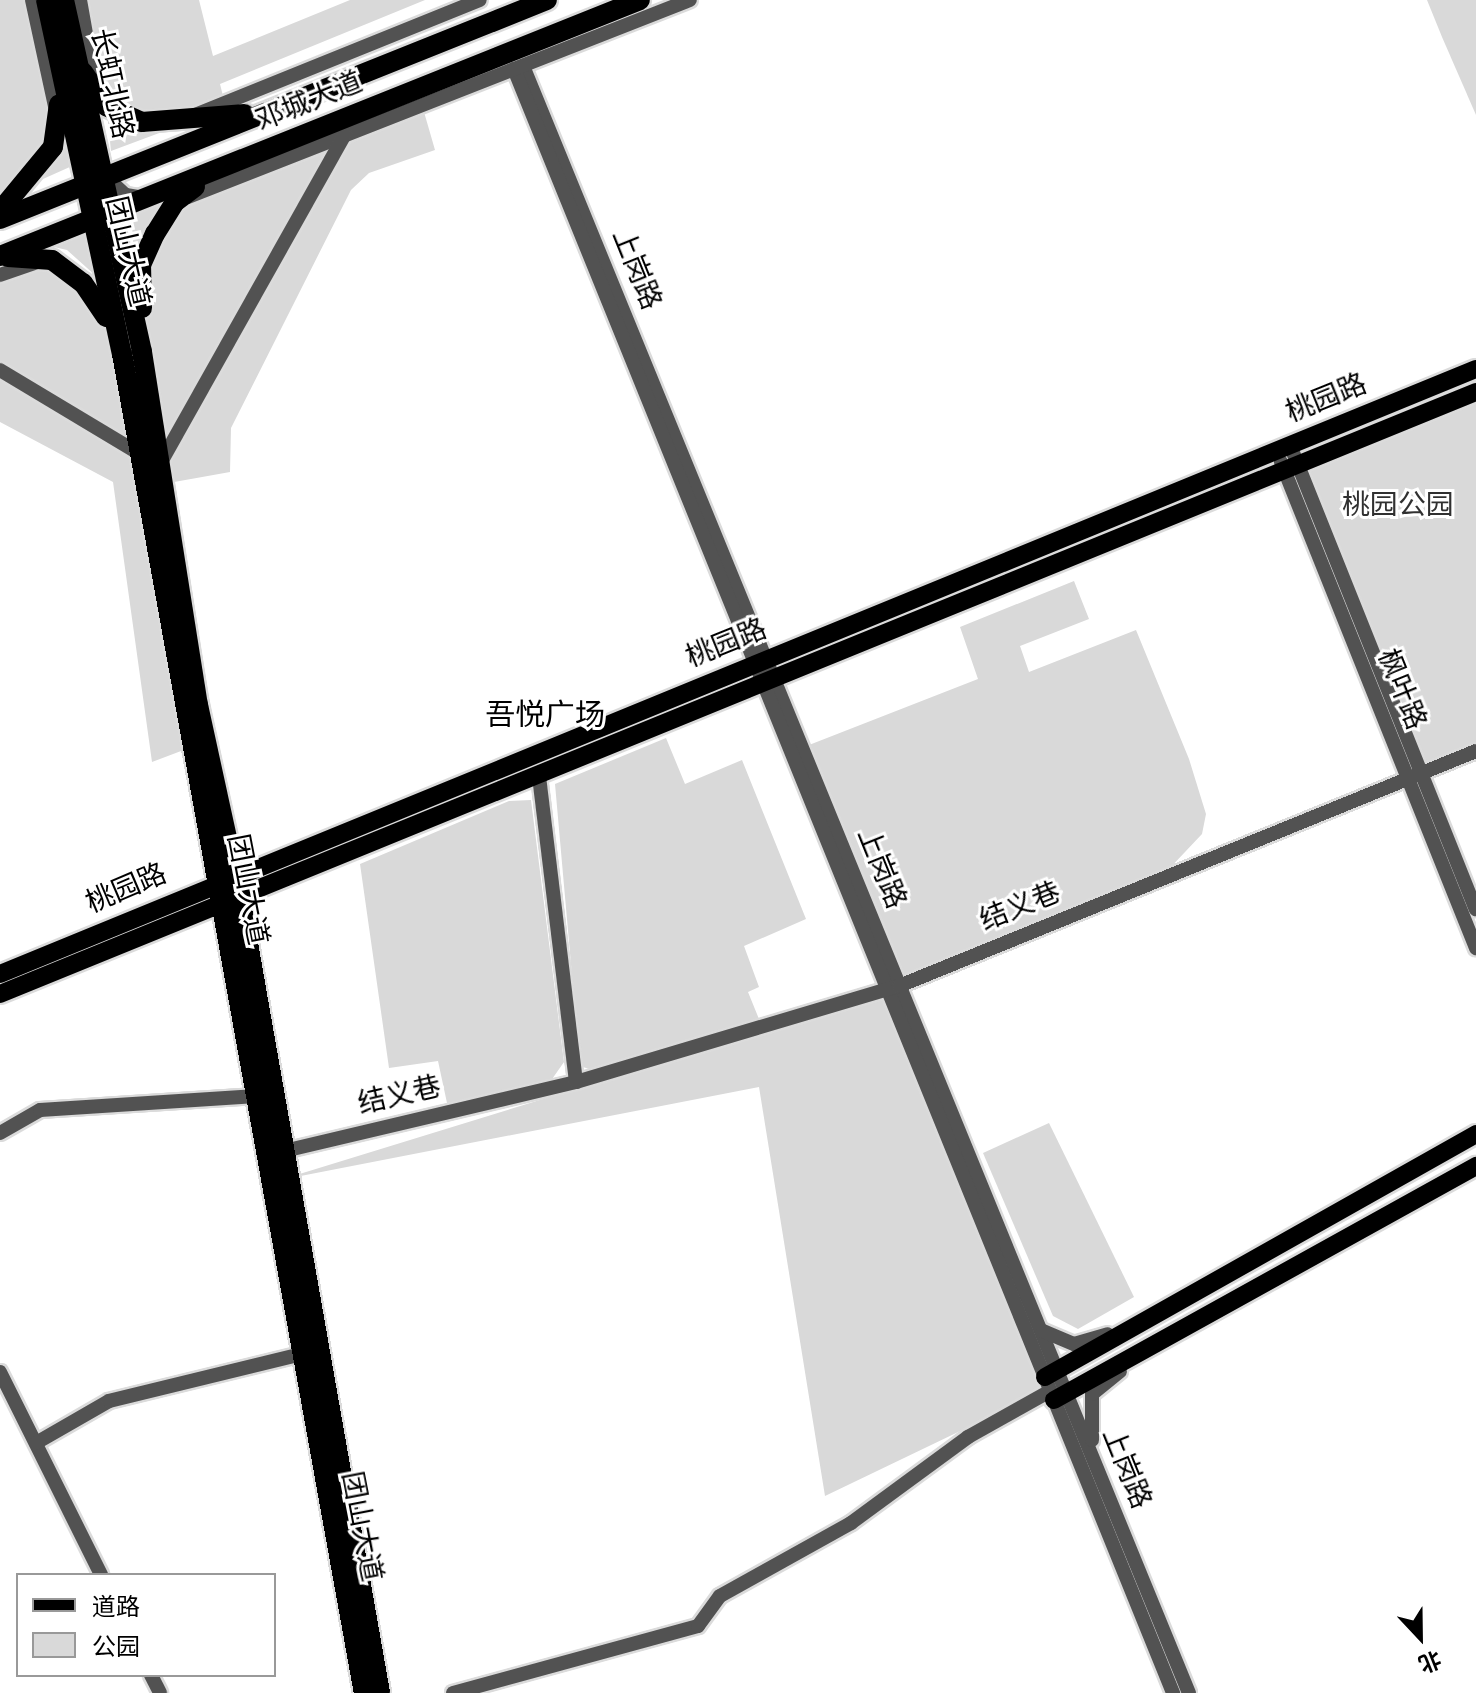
<!DOCTYPE html>
<html>
<head>
<meta charset="utf-8">
<style>
	body { margin:0 }
	#map { position:relative; width:1476px; height:1693px; overflow:hidden; background:#fff; font-family:Overpass,"Noto Sans SC",sans-serif }
	div>[style] { position:absolute }
	.green>* { inset:0; background:#d9d9d9 }
	.roads { filter:drop-shadow(2px 0 #dbdbdb) drop-shadow(-2px 0 #dbdbdb) drop-shadow(0 2px #dbdbdb) drop-shadow(0 -2px #dbdbdb) }
	.minor>* { height:14px; margin:-7px; padding:0 7px; transform-origin:7px; border-radius:7px; background:#525252 }
	.major>* { height:18px; margin:-9px; padding:0 9px; transform-origin:9px; border-radius:9px; background:#000 }
	.highway>* { height:20px; margin:-10px; padding:0 10px; transform-origin:10px; border-radius:10px; background:#000 }
	span { translate:-50% -50%; white-space:nowrap; text-align:center; line-height:1.15; -webkit-text-stroke:6px #fff; paint-order:stroke }
	.street-label { font-size:28px; color:#000 }
	.park-label { font-size:28px; color:#303030 }
	.neighbourhood-label { font-size:30px; color:#000 }
	.legend { position:absolute; left:16px; top:1573px; width:260px; height:104px; box-sizing:border-box; background:#fff; border:2px solid #999; margin:0; padding:10px 14px; list-style:none; font-size:24px; color:#000 }
	.legend li { display:flex; align-items:center; gap:16px; height:40px }
	.legend b { width:40px; border:2px solid #999 }
	.north { position:absolute; left:1380px; top:1597px; width:80px; height:80px; -webkit-text-stroke:6px #fff; paint-order:stroke; rotate:158deg; font-size:22px; font-weight:700; line-height:32px; text-align:center; color:#000 }
	.north::after { content:''; display:block; margin:auto; width:28px; height:36px; background:#000; clip-path:polygon(50% 0,100% 100%,50% 72%,0 100%) }
</style>
</head>
<body>
<div id="map">
	<div class="green">
		<i style="clip-path:polygon(0 0,32px 0,59px 121px,19px 182px,0 191px)"></i>
		<i style="clip-path:polygon(80px 0,199px 0,213px 56px,350px 0,425px 0,220px 84px,224px 100px,187px 119px,106px 106px)"></i>
		<i style="clip-path:polygon(1427px 0,1476px 0,1476px 115px,1442px 37px)"></i>
		<i style="clip-path:polygon(422px 105px,435px 150px,369px 173px,351px 190px,231px 428px,230px 472px,163px 484px,142px 352px,141px 265px,175px 202px)"></i>
		<i style="clip-path:polygon(107px 113px,125px 126px,170px 129px,111px 151px)"></i>
		<i style="clip-path:polygon(68px 130px,72px 166px,43px 179px,61px 152px)"></i>
		<i style="clip-path:polygon(172px 194px,143px 231px,134px 254px,131px 211px)"></i>
		<i style="clip-path:polygon(86px 229px,96px 276px,67px 250px,41px 244px)"></i>
		<i style="clip-path:polygon(52px 260px,83px 283px,122px 354px,189px 748px,152px 762px,113px 482px,0 422px,0 275px)"></i>
		<i style="clip-path:polygon(1476px 392px,1476px 751px,1421px 774px,1297px 465px)"></i>
		<i style="clip-path:polygon(1074px 581px,1089px 619px,1020px 646px,1029px 672px,1136px 630px,1189px 759px,1206px 814px,1202px 834px,1168px 870px,903px 975px,809px 745px,978px 679px,960px 627px)"></i>
		<i style="clip-path:polygon(666px 738px,685px 784px,742px 760px,806px 919px,744px 946px,759px 987px,748px 992px,759px 1019px,589px 1069px,580px 1066px,555px 784px)"></i>
		<i style="clip-path:polygon(531px 800px,564px 1062px,550px 1082px,450px 1117px,438px 1061px,389px 1068px,360px 864px,509px 801px)"></i>
		<i style="clip-path:polygon(894px 991px,1054px 1386px,825px 1496px,759px 1087px,280px 1180px)"></i>
		<i style="clip-path:polygon(1049px 1123px,1134px 1297px,1078px 1329px,1053px 1316px,983px 1153px)"></i>
	</div>
	<div class="roads">
		<div class="minor">
			<i style="left:32px;top:0;width:119px;rotate:77.8deg"></i>
			<i style="left:80px;top:0;width:85px;rotate:79.9deg"></i>
			<i style="left:523px;top:66px;width:1758px;rotate:67.74deg"></i>
			<i style="left:514px;top:69px;width:1753px;rotate:67.91deg"></i>
			<i style="left:195px;top:115px;width:307px;rotate:-22deg"></i>
			<i style="left:102px;top:173px;width:33px;rotate:43deg"></i>
			<i style="left:126px;top:195px;width:18px;rotate:9deg"></i>
			<i style="left:188px;top:197px;width:539px;rotate:-21.43deg"></i>
			<i style="left:0;top:275px;width:36px;rotate:-19deg"></i>
			<i style="left:0;top:370px;width:163px;rotate:31deg"></i>
			<i style="left:1290px;top:445px;width:500px;rotate:68.2deg"></i>
			<i style="left:1281px;top:462px;width:524px;rotate:68.14deg"></i>
			<i style="left:160px;top:464px;width:377px;rotate:-60.7deg"></i>
			<i style="left:576px;top:1082px;width:337px;rotate:-16.6deg"></i>
			<i style="left:899px;top:986px;width:623px;rotate:-22.16deg"></i>
			<i style="left:0;top:1133px;width:46px;rotate:-29.9deg"></i>
			<i style="left:40px;top:1110px;width:217px;rotate:-3.7deg"></i>
			<i style="left:284px;top:1151px;width:300px;rotate:-13.3deg"></i>
			<i style="left:576px;top:1082px;width:309px;rotate:-96.9deg"></i>
			<i style="left:1043px;top:1331px;width:34px;rotate:23deg"></i>
			<i style="left:1074px;top:1344px;width:35px;rotate:-16deg"></i>
			<i style="left:0;top:1372px;width:227px;rotate:63.5deg"></i>
			<i style="left:1092px;top:1440px;width:46px;rotate:-90deg"></i>
			<i style="left:1092px;top:1394px;width:36px;rotate:-39deg"></i>
			<i style="left:36px;top:1443px;width:84px;rotate:-29.9deg"></i>
			<i style="left:109px;top:1401px;width:195px;rotate:-13.7deg"></i>
			<i style="left:151px;top:1675px;width:20px;rotate:63deg"></i>
			<i style="left:453px;top:1693px;width:254px;rotate:-15.3deg"></i>
			<i style="left:698px;top:1626px;width:37px;rotate:-54deg"></i>
			<i style="left:720px;top:1596px;width:150px;rotate:-29.1deg"></i>
			<i style="left:851px;top:1523px;width:145px;rotate:-36.3deg"></i>
			<i style="left:968px;top:1437px;width:94px;rotate:-29.3deg"></i>
		</div>
		<div class="major">
			<i style="left:0;top:974px;width:1595px;rotate:-22.29deg"></i>
			<i style="left:0;top:994px;width:1594px;rotate:-22.19deg"></i>
			<i style="left:1045px;top:1377px;width:495px;rotate:-29.4deg"></i>
			<i style="left:1054px;top:1400px;width:483px;rotate:-29deg"></i>
		</div>
		<div class="highway">
			<i style="left:46px;top:0;width:362px;rotate:77.9deg"></i>
			<i style="left:122px;top:354px;width:1361px;rotate:79.76deg"></i>
			<i style="left:64px;top:0;width:361px;rotate:77.5deg"></i>
			<i style="left:142px;top:352px;width:357px;rotate:81deg"></i>
			<i style="left:198px;top:705px;width:198px;rotate:77.7deg"></i>
			<i style="left:240px;top:898px;width:807px;rotate:80.01deg"></i>
			<i style="left:83px;top:72px;width:41px;rotate:55.9deg"></i>
			<i style="left:106px;top:106px;width:39px;rotate:24deg"></i>
			<i style="left:142px;top:122px;width:103px;rotate:-4.4deg"></i>
			<i style="left:0;top:211px;width:83px;rotate:-50.4deg"></i>
			<i style="left:53px;top:147px;width:43px;rotate:-82.1deg"></i>
			<i style="left:0;top:219px;width:589px;rotate:-21.82deg"></i>
			<i style="left:0;top:256px;width:689px;rotate:-21.8deg"></i>
			<i style="left:8px;top:257px;width:44px;rotate:3.9deg"></i>
			<i style="left:52px;top:260px;width:39px;rotate:37deg"></i>
			<i style="left:83px;top:283px;width:41px;rotate:55.9deg"></i>
			<i style="left:142px;top:308px;width:43px;rotate:-91.3deg"></i>
			<i style="left:141px;top:265px;width:34px;rotate:-66deg"></i>
			<i style="left:155px;top:234px;width:38px;rotate:-58deg"></i>
			<i style="left:175px;top:202px;width:25px;rotate:-37deg"></i>
		</div>
	</div>
	<div class="street-label">
		<span style="left:110px;top:84px;rotate:78deg">长虹北路</span>
		<span style="left:310px;top:103px;rotate:-22deg">邓城大道</span>
		<span style="left:126px;top:252px;rotate:77deg">团山大道</span>
		<span style="left:635px;top:270px;rotate:68deg">上岗路</span>
		<span style="left:1327px;top:400px;rotate:-22deg">桃园路</span>
		<span style="left:727px;top:645px;rotate:-22deg">桃园路</span>
		<span style="left:1400px;top:690px;rotate:68deg">枫叶路</span>
		<span style="left:880px;top:869px;rotate:68deg">上岗路</span>
		<span style="left:127px;top:890px;rotate:-23deg">桃园路</span>
		<span style="left:246px;top:890px;rotate:79deg">团山大道</span>
		<span style="left:1021px;top:908px;rotate:-22deg">结义巷</span>
		<span style="left:400px;top:1097px;rotate:-13deg">结义巷</span>
		<span style="left:1125px;top:1469px;rotate:68deg">上岗路</span>
		<span style="left:360px;top:1527px;rotate:79deg">团山大道</span>
	</div>
	<div class="park-label">
		<span style="left:1398px;top:507px">桃园公园</span>
	</div>
	<div class="neighbourhood-label">
		<span style="left:545px;top:718px">吾悦广场</span>
	</div>
	<ul class="legend">
	<li><b style="height:10px;background:#000"></b>道路</li>
	<li><b style="height:22px;background:#d9d9d9"></b>公园</li>
	</ul>
	<div class="north">北</div>
</div>
</body>
</html>
